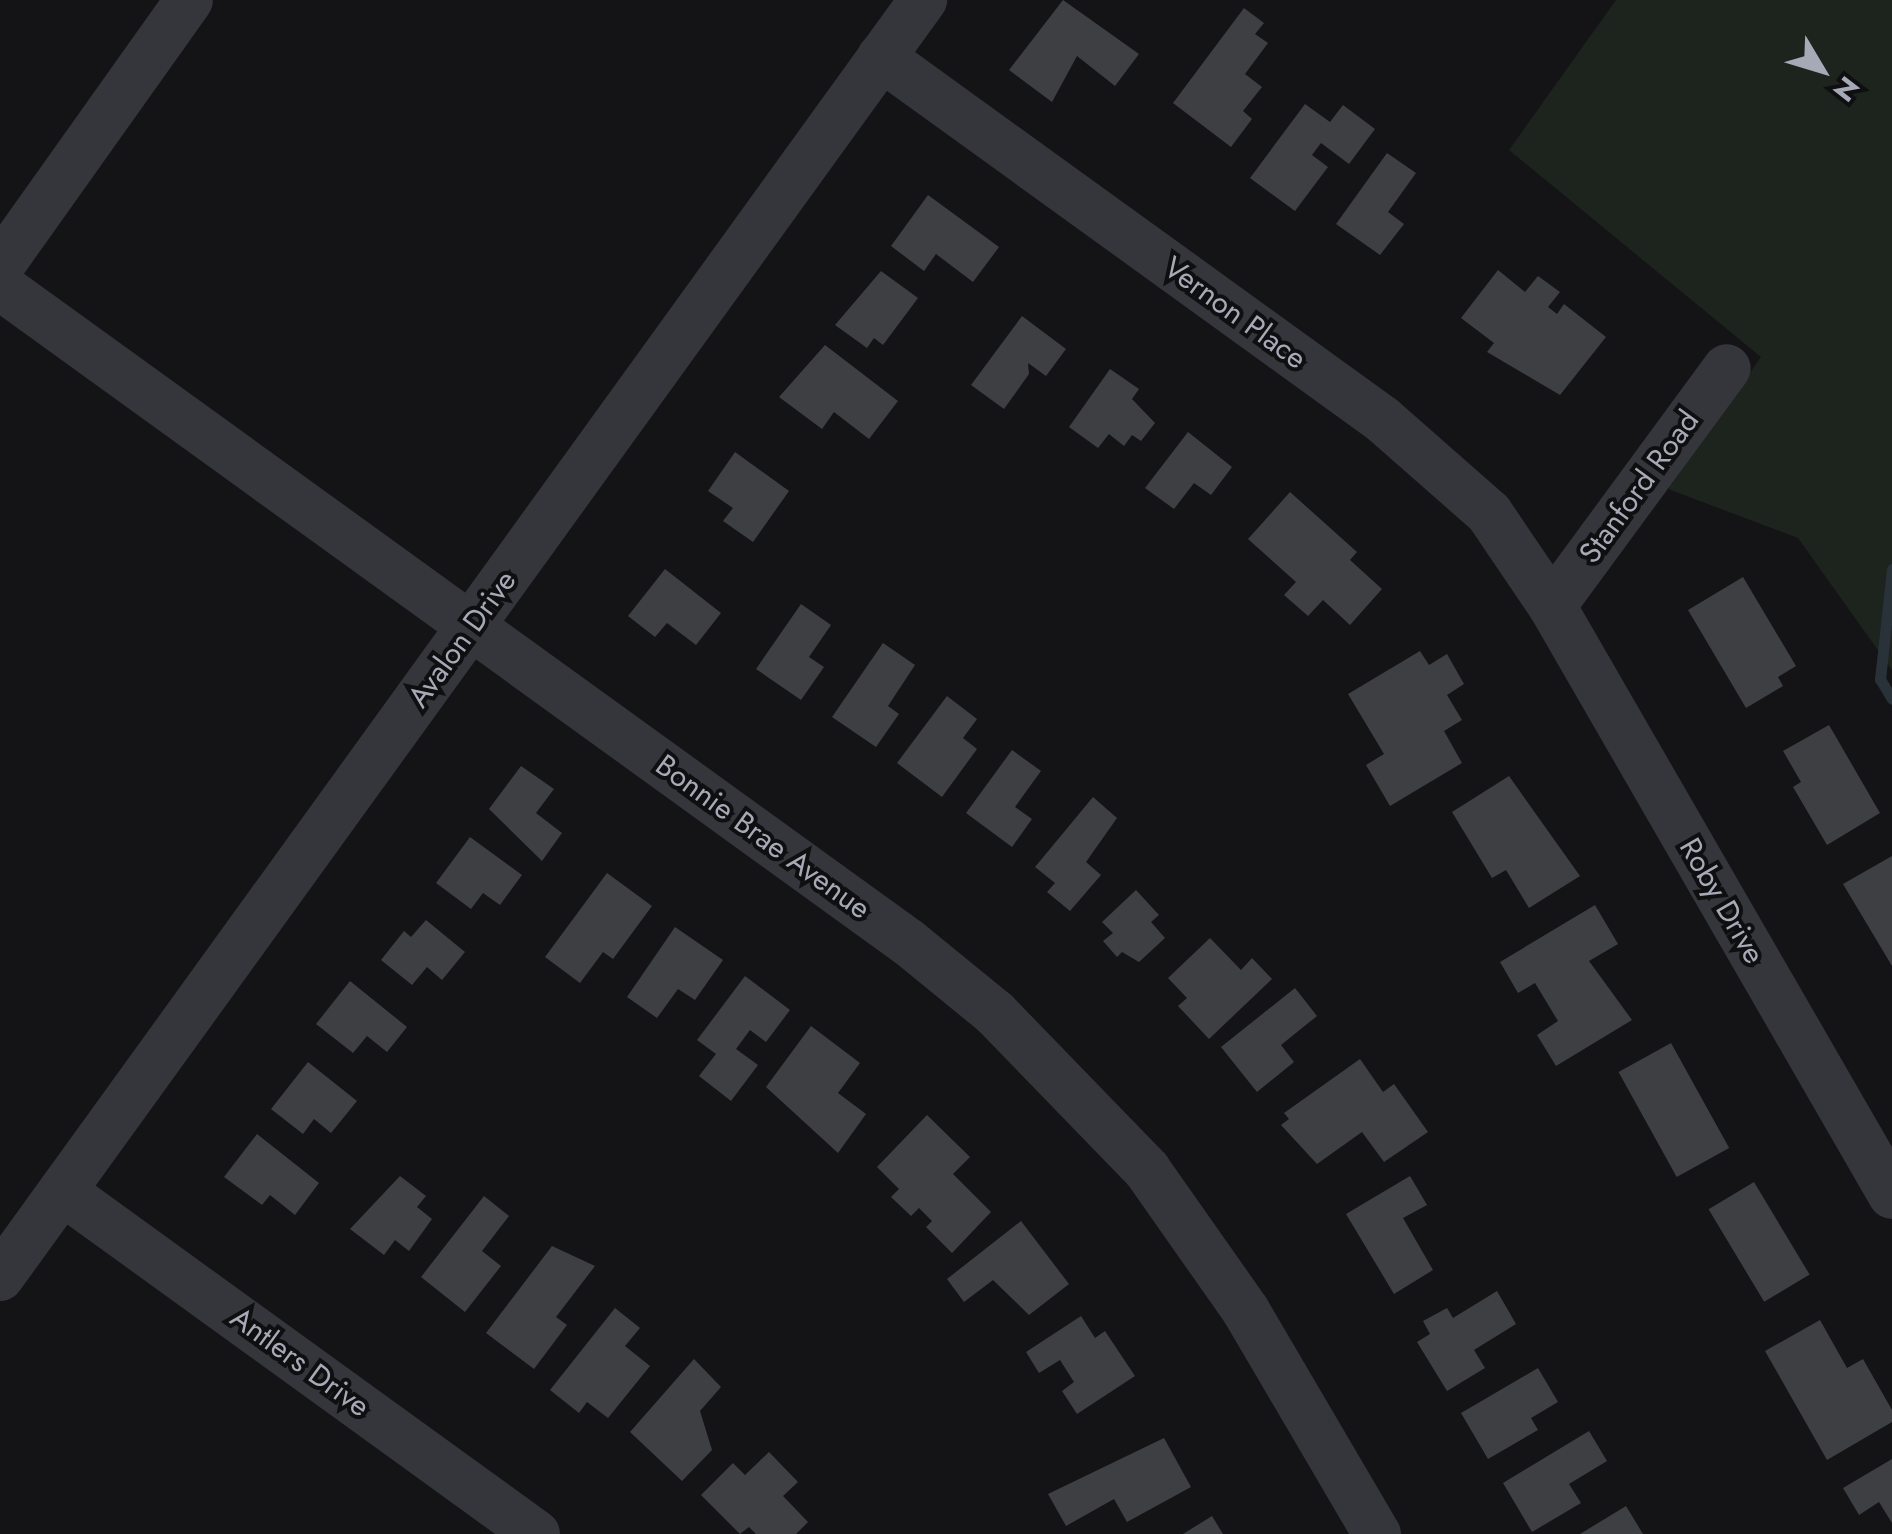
<!DOCTYPE html>
<html>
<head>
<meta charset="utf-8">
<style>
	body { margin:0 }
	#map { position:relative; width:1892px; height:1534px; overflow:hidden; background:#141416; font-family:Jost,sans-serif }
	div>[style] { position:absolute }
	.green>* { inset:0; background:#1c241d }
	.stream>* { height:11px; margin:-5.5px; padding:0 5.5px; transform-origin:5.5px; border-radius:5.5px; background:#2a3239 }
	.building>* { inset:0; background:#3e3f43; transform-origin:0 0 }
	.minor>* { height:48px; margin:-24px; padding:0 24px; transform-origin:24px; border-radius:24px; background:#35363b }
	span { translate:-50% -50%; white-space:nowrap; text-align:center; line-height:1.15; -webkit-text-stroke:8px #0f0f11; paint-order:stroke }
	.street-label { font-size:30px; color:#a6aab6 }
	.north { position:absolute; left:1772px; top:20px; width:100px; height:100px; -webkit-text-stroke:8px #0f0f11; paint-order:stroke; rotate:128deg; font-size:28px; font-weight:700; line-height:40px; text-align:center; color:#a6aab6 }
	.north::after { content:''; display:block; margin:auto; width:35px; height:45px; background:#a6aab6; clip-path:polygon(50% 0,100% 100%,50% 72%,0 100%) }
</style>
</head>
<body>
<div id="map">
	<div class="green">
		<i style="clip-path:polygon(1616px 0,1892px 0,1892px 670px,1798px 538px,1668px 489px,1761px 357px,1509px 150px)"></i>
	</div>
	<div class="stream">
		<i style="left:1892px;top:569px;width:111px;rotate:96.2deg"></i>
		<i style="left:1880px;top:679px;width:23px;rotate:59deg"></i>
	</div>
	<div class="building">
		<i style="clip-path:polygon(1063px 0,1139px 54px,1115px 86px,1077px 56px,1052px 102px,1009px 70px)"></i>
		<i style="clip-path:polygon(1244px 8px,1264px 23px,1255px 34px,1268px 43px,1245px 74px,1262px 87px,1243px 111px,1252px 119px,1231px 147px,1173px 103px)"></i>
		<i style="clip-path:polygon(1305px 104px,1330px 122px,1343px 105px,1375px 129px,1349px 164px,1321px 143px,1312px 155px,1328px 167px,1295px 211px,1250px 178px)"></i>
		<i style="clip-path:polygon(1387px 153px,1416px 173px,1388px 212px,1404px 224px,1380px 255px,1336px 224px)"></i>
		<i style="clip-path:polygon(928px 195px,999px 247px,973px 282px,936px 254px,924px 271px,891px 246px)"></i>
		<i style="clip-path:polygon(1498px 270px,1525px 292px,1538px 276px,1560px 292px,1548px 307px,1557px 314px,1564px 304px,1606px 337px,1560px 395px,1487px 352px,1494px 343px,1461px 318px)"></i>
		<i style="clip-path:polygon(881px 271px,918px 298px,883px 345px,874px 338px,867px 348px,835px 325px)"></i>
		<i style="clip-path:polygon(1022px 316px,1066px 349px,1046px 376px,1028px 363px,1029px 374px,1004px 409px,971px 385px)"></i>
		<i style="clip-path:polygon(825px 345px,898px 401px,869px 439px,834px 412px,822px 429px,779px 397px)"></i>
		<i style="clip-path:polygon(1110px 369px,1139px 389px,1132px 399px,1155px 423px,1141px 441px,1132px 435px,1124px 446px,1109px 434px,1098px 448px,1069px 427px)"></i>
		<i style="clip-path:polygon(1188px 432px,1232px 467px,1211px 495px,1194px 483px,1174px 509px,1145px 488px)"></i>
		<i style="clip-path:polygon(735px 452px,789px 491px,753px 542px,723px 521px,733px 508px,708px 491px)"></i>
		<i style="clip-path:polygon(1290px 492px,1357px 552px,1350px 560px,1382px 589px,1350px 625px,1323px 600px,1308px 616px,1284px 595px,1296px 582px,1248px 539px)"></i>
		<i style="clip-path:polygon(665px 569px,721px 613px,696px 645px,667px 623px,655px 637px,628px 616px)"></i>
		<i style="clip-path:polygon(1743px 577px,1796px 666px,1778px 677px,1783px 686px,1746px 708px,1688px 610px)"></i>
		<i style="clip-path:polygon(801px 604px,831px 625px,809px 657px,824px 667px,801px 700px,756px 669px)"></i>
		<i style="clip-path:polygon(883px 643px,915px 665px,888px 706px,899px 714px,876px 747px,832px 717px)"></i>
		<i style="clip-path:polygon(1420px 651px,1429px 665px,1447px 654px,1464px 684px,1447px 695px,1462px 720px,1444px 731px,1462px 763px,1390px 806px,1366px 765px,1384px 754px,1348px 694px)"></i>
		<i style="clip-path:polygon(947px 696px,977px 719px,963px 738px,977px 749px,942px 797px,897px 763px)"></i>
		<i style="clip-path:polygon(1829px 725px,1880px 813px,1827px 845px,1793px 787px,1801px 782px,1783px 751px)"></i>
		<i style="clip-path:polygon(1012px 750px,1041px 771px,1015px 807px,1032px 819px,1012px 847px,966px 813px)"></i>
		<i style="clip-path:polygon(521px 766px,554px 789px,536px 813px,562px 833px,542px 861px,489px 809px)"></i>
		<i style="clip-path:polygon(1509px 776px,1580px 876px,1529px 908px,1506px 870px,1492px 878px,1452px 812px)"></i>
		<i style="clip-path:polygon(1093px 797px,1117px 818px,1086px 862px,1101px 875px,1070px 911px,1047px 892px,1055px 883px,1035px 867px)"></i>
		<i style="clip-path:polygon(470px 837px,522px 875px,500px 905px,483px 893px,471px 909px,436px 883px)"></i>
		<i style="clip-path:polygon(1892px 856px,1892px 966px,1843px 884px)"></i>
		<i style="clip-path:polygon(607px 873px,652px 906px,613px 959px,603px 952px,580px 983px,545px 957px)"></i>
		<i style="clip-path:polygon(1136px 890px,1159px 915px,1151px 922px,1165px 938px,1139px 962px,1122px 952px,1117px 957px,1103px 941px,1113px 933px,1102px 922px)"></i>
		<i style="clip-path:polygon(1595px 905px,1618px 944px,1589px 961px,1632px 1020px,1556px 1066px,1537px 1035px,1558px 1021px,1535px 983px,1518px 993px,1500px 962px)"></i>
		<i style="clip-path:polygon(426px 920px,465px 952px,442px 980px,427px 967px,412px 985px,381px 960px,404px 931px,411px 937px)"></i>
		<i style="clip-path:polygon(675px 927px,723px 960px,695px 1000px,678px 989px,657px 1018px,627px 997px)"></i>
		<i style="clip-path:polygon(1210px 938px,1241px 970px,1252px 958px,1272px 979px,1209px 1039px,1178px 1006px,1187px 998px,1168px 978px)"></i>
		<i style="clip-path:polygon(745px 976px,790px 1010px,766px 1042px,750px 1030px,736px 1049px,758px 1065px,731px 1101px,699px 1076px,716px 1054px,697px 1040px)"></i>
		<i style="clip-path:polygon(350px 981px,407px 1027px,387px 1052px,367px 1036px,353px 1053px,316px 1024px)"></i>
		<i style="clip-path:polygon(1295px 988px,1317px 1016px,1281px 1045px,1294px 1062px,1257px 1092px,1221px 1047px)"></i>
		<i style="clip-path:polygon(811px 1026px,860px 1063px,838px 1093px,866px 1114px,838px 1153px,766px 1087px)"></i>
		<i style="left:1671px;top:1043px;width:120px;height:60px;rotate:61deg"></i>
		<i style="clip-path:polygon(1360px 1059px,1383px 1092px,1394px 1084px,1428px 1132px,1384px 1162px,1362px 1132px,1317px 1164px,1281px 1125px,1289px 1119px,1284px 1113px)"></i>
		<i style="clip-path:polygon(308px 1062px,357px 1101px,331px 1133px,314px 1119px,303px 1134px,271px 1109px)"></i>
		<i style="clip-path:polygon(927px 1115px,970px 1157px,953px 1174px,991px 1212px,952px 1253px,926px 1227px,932px 1221px,919px 1208px,911px 1216px,891px 1197px,899px 1189px,877px 1167px)"></i>
		<i style="clip-path:polygon(257px 1134px,319px 1183px,295px 1215px,270px 1195px,262px 1205px,224px 1177px)"></i>
		<i style="clip-path:polygon(400px 1176px,426px 1196px,417px 1207px,432px 1219px,409px 1251px,395px 1240px,384px 1255px,350px 1229px)"></i>
		<i style="clip-path:polygon(1410px 1176px,1427px 1205px,1403px 1218px,1433px 1270px,1394px 1294px,1346px 1214px)"></i>
		<i style="left:1754px;top:1182px;width:108px;height:53px;rotate:59deg"></i>
		<i style="clip-path:polygon(484px 1196px,509px 1216px,482px 1251px,501px 1266px,465px 1312px,421px 1277px)"></i>
		<i style="clip-path:polygon(1021px 1221px,1069px 1284px,1029px 1315px,993px 1280px,964px 1302px,947px 1279px)"></i>
		<i style="clip-path:polygon(552px 1246px,595px 1266px,556px 1317px,567px 1325px,534px 1369px,486px 1333px)"></i>
		<i style="clip-path:polygon(1497px 1291px,1516px 1324px,1474px 1350px,1485px 1368px,1447px 1391px,1417px 1342px,1430px 1334px,1423px 1321px,1447px 1308px,1453px 1318px)"></i>
		<i style="clip-path:polygon(615px 1308px,640px 1328px,625px 1346px,650px 1366px,608px 1418px,587px 1402px,579px 1413px,550px 1390px)"></i>
		<i style="clip-path:polygon(1081px 1316px,1095px 1338px,1105px 1331px,1135px 1376px,1077px 1414px,1062px 1391px,1074px 1382px,1060px 1360px,1039px 1373px,1026px 1352px)"></i>
		<i style="clip-path:polygon(1820px 1320px,1847px 1368px,1863px 1359px,1892px 1410px,1892px 1422px,1827px 1460px,1765px 1351px)"></i>
		<i style="clip-path:polygon(694px 1359px,721px 1387px,700px 1411px,712px 1450px,682px 1481px,630px 1432px)"></i>
		<i style="clip-path:polygon(1538px 1368px,1558px 1402px,1531px 1418px,1538px 1430px,1488px 1459px,1461px 1413px)"></i>
		<i style="clip-path:polygon(1589px 1431px,1607px 1461px,1569px 1484px,1581px 1503px,1532px 1532px,1503px 1483px)"></i>
		<i style="clip-path:polygon(1164px 1438px,1191px 1487px,1127px 1522px,1114px 1499px,1066px 1526px,1048px 1494px)"></i>
		<i style="clip-path:polygon(769px 1452px,798px 1482px,783px 1496px,808px 1522px,796px 1534px,756px 1534px,749px 1527px,740px 1534px,701px 1495px,733px 1463px,745px 1475px)"></i>
		<i style="clip-path:polygon(1892px 1459px,1892px 1523px,1879px 1502px,1859px 1515px,1843px 1488px)"></i>
		<i style="clip-path:polygon(1626px 1506px,1643px 1534px,1580px 1534px)"></i>
		<i style="clip-path:polygon(1212px 1516px,1223px 1534px,1183px 1534px)"></i>
	</div>
	<div class="minor">
		<i style="left:881px;top:57px;width:618px;rotate:35.85deg"></i>
		<i style="left:1382px;top:419px;width:142px;rotate:41.3deg"></i>
		<i style="left:1489px;top:513px;width:112px;rotate:55.9deg"></i>
		<i style="left:1552px;top:606px;width:680px;rotate:60deg"></i>
		<i style="left:0;top:266px;width:326px;rotate:-54.6deg"></i>
		<i style="left:0;top:286px;width:1120px;rotate:35.85deg"></i>
		<i style="left:908px;top:942px;width:112px;rotate:39.2deg"></i>
		<i style="left:995px;top:1013px;width:219px;rotate:45.9deg"></i>
		<i style="left:1147px;top:1170px;width:172px;rotate:54.9deg"></i>
		<i style="left:1246px;top:1311px;width:259px;rotate:59.6deg"></i>
		<i style="left:1552px;top:606px;width:295px;rotate:-53.7deg"></i>
		<i style="left:62px;top:1191px;width:585px;rotate:35.89deg"></i>
		<i style="left:0;top:1277px;width:1576px;rotate:-54.14deg"></i>
	</div>
	<div class="street-label">
		<span style="left:1235px;top:313px;rotate:36deg">Vernon Place</span>
		<span style="left:1639px;top:487px;rotate:-54deg">Stanford Road</span>
		<span style="left:462px;top:639px;rotate:-54deg">Avalon Drive</span>
		<span style="left:763px;top:837px;rotate:36deg">Bonnie Brae Avenue</span>
		<span style="left:1722px;top:901px;rotate:60deg">Roby Drive</span>
		<span style="left:300px;top:1362px;rotate:36deg">Antlers Drive</span>
	</div>
	<div class="north">N</div>
</div>
</body>
</html>
